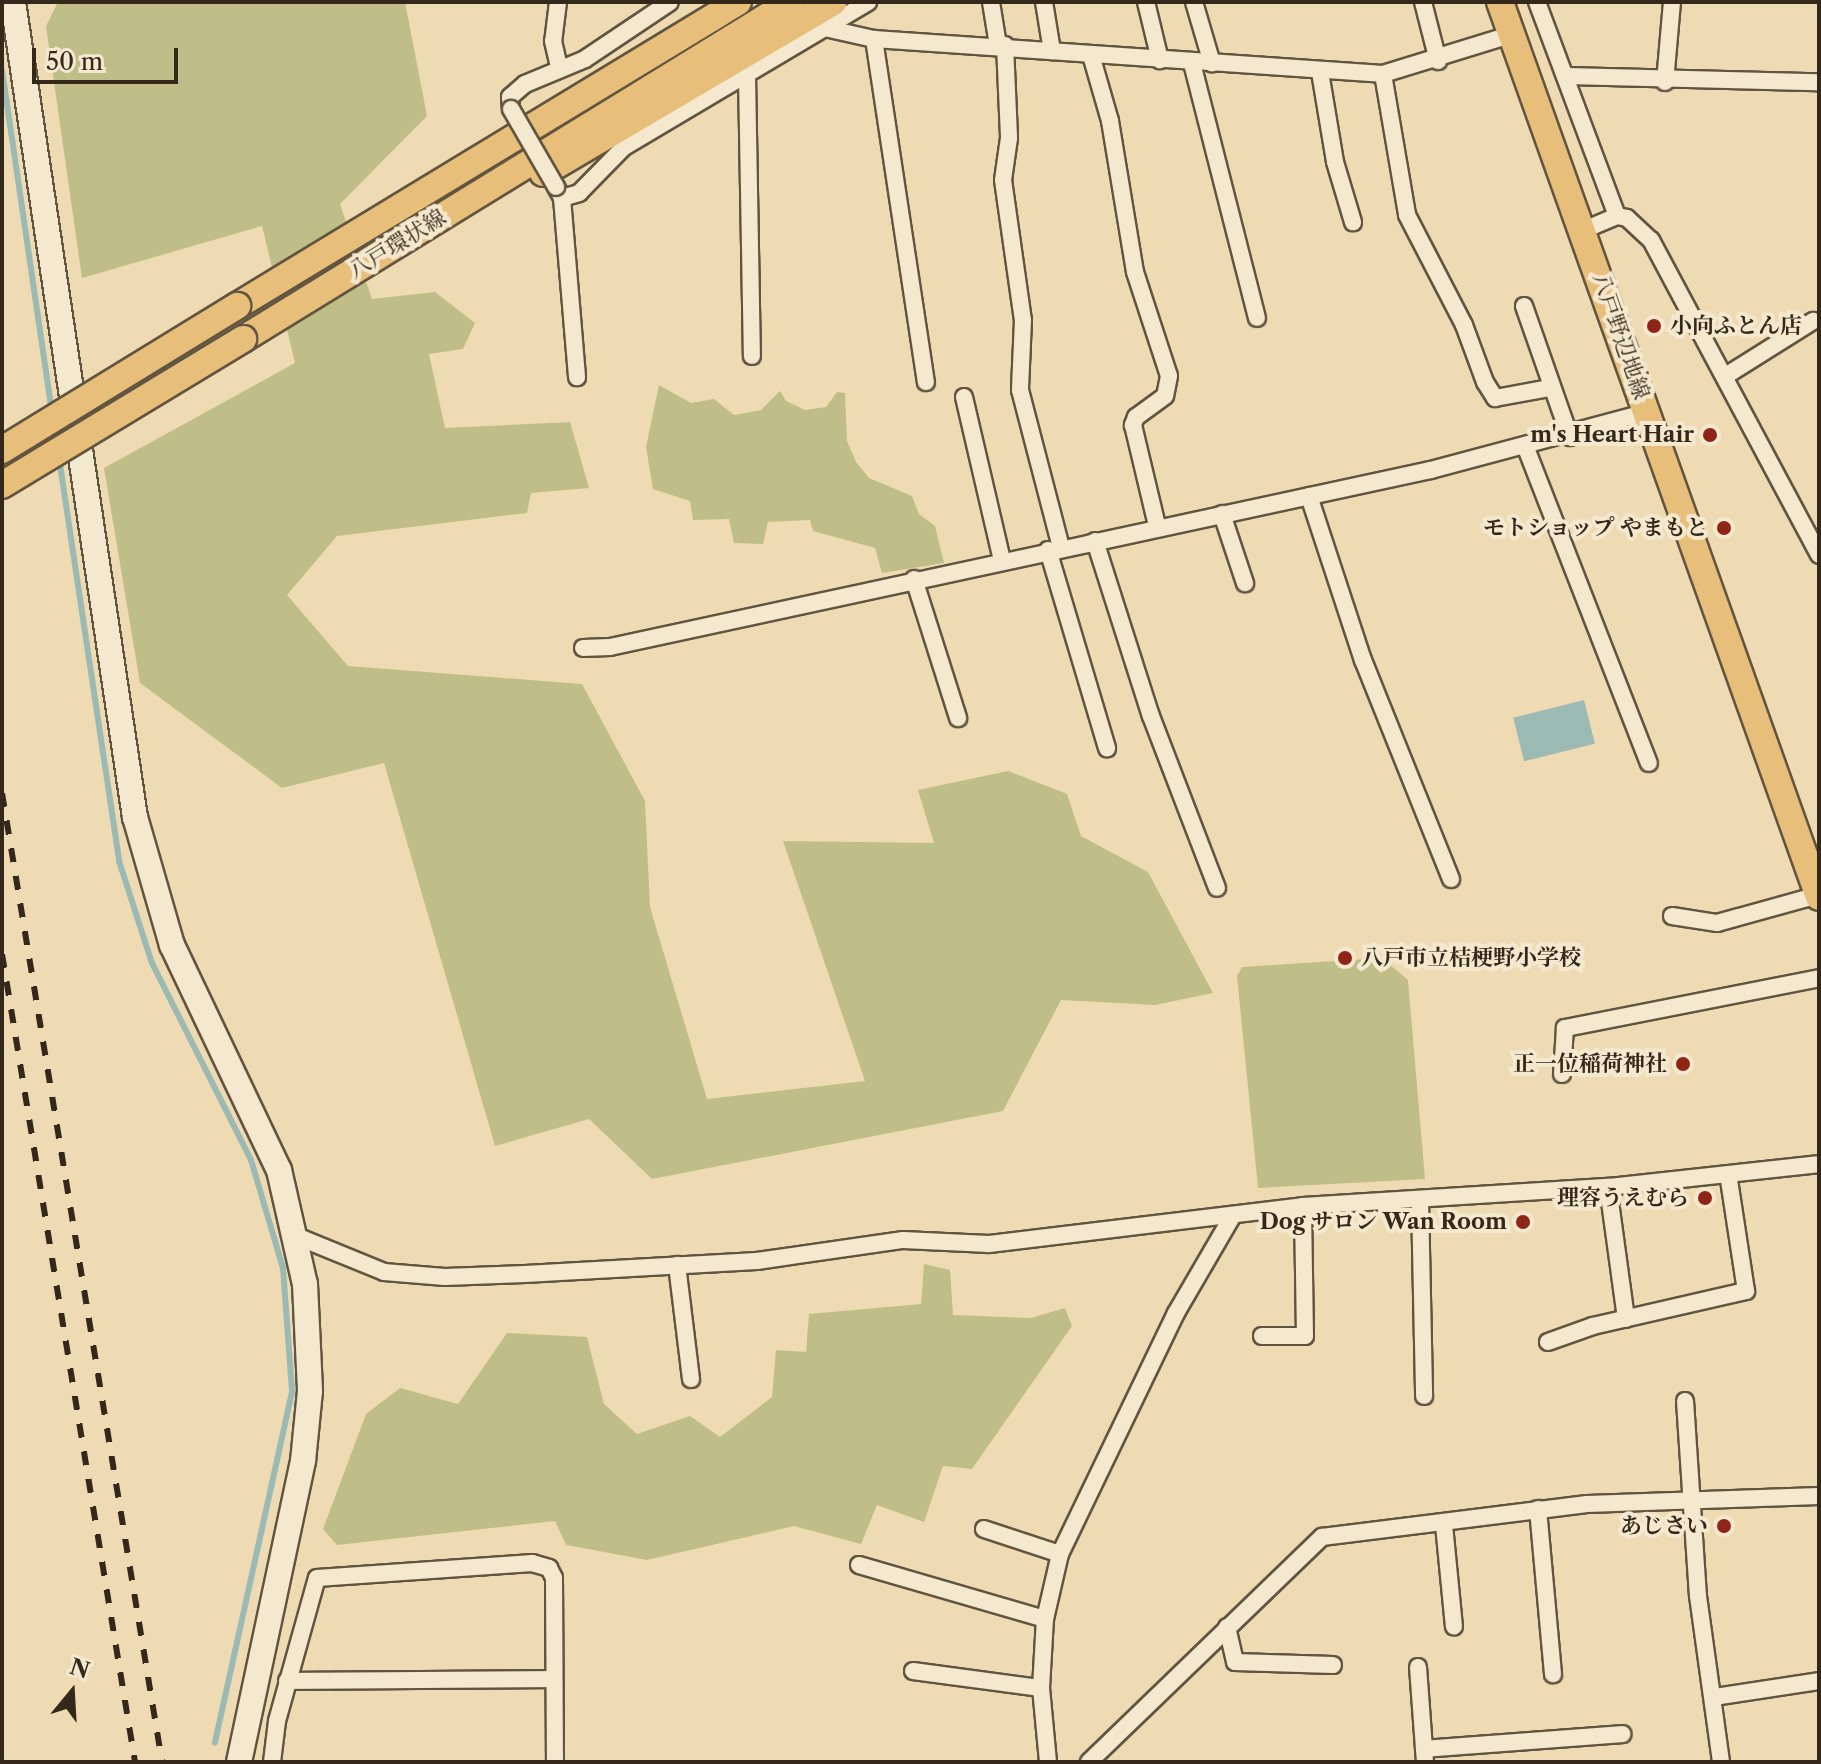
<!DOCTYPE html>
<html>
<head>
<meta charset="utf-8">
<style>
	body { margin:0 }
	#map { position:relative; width:1821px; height:1764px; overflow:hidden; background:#eedbb4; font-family:"Libre Caslon Text","Noto Serif JP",serif }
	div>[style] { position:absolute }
	.green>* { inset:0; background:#c0be88 }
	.water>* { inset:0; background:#9bbab3; transform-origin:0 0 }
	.stream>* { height:6px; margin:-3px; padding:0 3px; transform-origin:3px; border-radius:3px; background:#9bbab3 }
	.roads { filter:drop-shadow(2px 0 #625540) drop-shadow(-2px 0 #625540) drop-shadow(0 2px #625540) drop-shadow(0 -2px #625540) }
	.street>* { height:16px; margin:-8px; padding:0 8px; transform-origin:8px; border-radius:8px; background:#f4e8ce }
	.secondary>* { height:24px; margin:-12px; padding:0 12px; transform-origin:12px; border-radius:12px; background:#f4e8ce }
	.primary>* { height:26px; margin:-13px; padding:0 13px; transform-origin:13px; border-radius:13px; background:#e7be7a }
	.rail>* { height:6px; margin-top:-3px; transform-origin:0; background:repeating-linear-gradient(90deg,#33281a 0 14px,transparent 0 28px) }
	.bridges { filter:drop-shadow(2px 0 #625540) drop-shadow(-2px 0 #625540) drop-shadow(0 2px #625540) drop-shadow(0 -2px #625540) }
	.street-bridge>* { height:16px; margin:-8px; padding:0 8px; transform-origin:8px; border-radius:8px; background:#f4e8ce }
	.primary-bridge>* { height:26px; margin:-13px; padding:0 13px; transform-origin:13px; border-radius:13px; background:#e7be7a }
	.dots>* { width:22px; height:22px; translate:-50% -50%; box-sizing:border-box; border:4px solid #f4e8ce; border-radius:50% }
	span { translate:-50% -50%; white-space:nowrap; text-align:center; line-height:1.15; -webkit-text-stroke:8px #f4e8ce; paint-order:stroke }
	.street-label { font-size:22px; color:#33281a }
	.poi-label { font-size:22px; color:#33281a; font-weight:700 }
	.left { translate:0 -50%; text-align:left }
	.right { translate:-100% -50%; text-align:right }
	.frame { position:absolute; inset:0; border:4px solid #33281a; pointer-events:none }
	.north { position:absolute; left:32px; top:1652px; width:80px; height:80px; -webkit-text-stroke:6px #f4e8ce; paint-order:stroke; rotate:18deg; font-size:22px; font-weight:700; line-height:32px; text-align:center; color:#33281a }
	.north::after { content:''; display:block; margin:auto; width:28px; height:36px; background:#33281a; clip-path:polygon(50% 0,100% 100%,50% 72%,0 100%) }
	.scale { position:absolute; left:32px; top:48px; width:146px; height:36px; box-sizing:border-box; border:4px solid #33281a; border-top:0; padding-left:10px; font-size:24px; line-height:28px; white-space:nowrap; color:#33281a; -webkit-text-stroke:6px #f4e8ce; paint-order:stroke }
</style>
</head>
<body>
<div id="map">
	<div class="green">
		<i style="clip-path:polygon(58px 2px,405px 2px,427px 116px,340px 204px,372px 299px,435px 292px,475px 323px,463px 349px,429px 354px,445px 428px,570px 422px,589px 488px,531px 493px,527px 513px,337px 536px,287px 595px,348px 666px,582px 684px,645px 801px,650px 907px,707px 1099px,865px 1081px,783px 841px,934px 843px,918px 790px,1008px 771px,1067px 794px,1081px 836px,1148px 872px,1213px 993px,1155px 1005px,1061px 1000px,1003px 1111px,652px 1179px,589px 1119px,495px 1146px,384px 763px,282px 788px,140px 683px,104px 468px,295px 363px,262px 226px,82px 278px,46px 26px)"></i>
		<i style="clip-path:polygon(659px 385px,691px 403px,714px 399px,734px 415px,761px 410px,780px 391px,786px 401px,805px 410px,826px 407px,837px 392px,845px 393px,847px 441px,856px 462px,869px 478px,912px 496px,919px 514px,935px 526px,944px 563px,882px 573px,875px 548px,813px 531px,810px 520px,768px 522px,763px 544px,734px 543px,729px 519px,693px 520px,690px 501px,653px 489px,646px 447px)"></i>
		<i style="clip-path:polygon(1382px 958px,1408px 980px,1425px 1179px,1258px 1188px,1237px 976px,1242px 967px)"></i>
		<i style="clip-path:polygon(924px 1264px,950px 1270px,953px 1315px,1031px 1318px,1065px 1308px,1072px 1326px,972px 1469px,943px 1466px,924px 1522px,877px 1505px,861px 1544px,794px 1526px,647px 1560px,566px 1545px,555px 1521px,337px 1545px,323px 1529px,366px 1414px,400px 1388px,458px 1404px,507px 1333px,587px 1337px,604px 1404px,637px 1434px,690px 1416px,720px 1437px,772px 1397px,776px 1350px,806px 1352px,809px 1314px,921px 1304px)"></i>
	</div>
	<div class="water">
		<i style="left:1584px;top:700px;width:45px;height:73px;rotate:76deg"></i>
	</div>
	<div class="stream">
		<i style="left:2px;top:70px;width:345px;rotate:81.7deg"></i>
		<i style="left:59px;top:458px;width:407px;rotate:81.5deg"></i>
		<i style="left:119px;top:861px;width:107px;rotate:72.1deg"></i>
		<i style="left:152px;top:963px;width:220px;rotate:63.3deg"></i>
		<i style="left:251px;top:1160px;width:113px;rotate:73.5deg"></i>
		<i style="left:283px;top:1268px;width:124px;rotate:85.8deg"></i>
		<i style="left:292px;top:1392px;width:359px;rotate:102.4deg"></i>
	</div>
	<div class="roads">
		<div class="street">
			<i style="left:558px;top:2px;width:39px;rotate:97deg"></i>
			<i style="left:553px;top:41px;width:27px;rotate:77deg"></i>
			<i style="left:991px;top:2px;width:44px;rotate:80.8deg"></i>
			<i style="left:1044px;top:2px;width:50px;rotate:80.7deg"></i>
			<i style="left:1146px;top:2px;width:60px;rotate:76.4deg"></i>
			<i style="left:1194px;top:2px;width:64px;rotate:73.6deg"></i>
			<i style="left:1423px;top:2px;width:61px;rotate:75.7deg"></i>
			<i style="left:1537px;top:2px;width:228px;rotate:69.5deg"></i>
			<i style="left:825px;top:28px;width:50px;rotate:12.7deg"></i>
			<i style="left:874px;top:39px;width:347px;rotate:81.4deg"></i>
			<i style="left:874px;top:39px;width:510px;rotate:3.93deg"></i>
			<i style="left:1383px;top:74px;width:136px;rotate:-17.1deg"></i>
			<i style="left:1005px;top:45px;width:93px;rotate:87.5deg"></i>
			<i style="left:1009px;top:138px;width:42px;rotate:98.1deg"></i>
			<i style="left:1003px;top:180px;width:141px;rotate:81.9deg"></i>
			<i style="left:1023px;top:320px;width:70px;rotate:92.5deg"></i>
			<i style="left:1020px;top:390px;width:162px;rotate:75.4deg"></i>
			<i style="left:1091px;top:55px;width:69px;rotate:73.9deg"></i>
			<i style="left:1110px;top:121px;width:153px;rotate:80.6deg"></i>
			<i style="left:1135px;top:272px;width:109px;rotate:71.9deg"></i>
			<i style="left:1169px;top:376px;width:20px;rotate:101deg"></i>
			<i style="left:1165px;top:396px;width:36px;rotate:144deg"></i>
			<i style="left:1136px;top:417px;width:9px;rotate:111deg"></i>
			<i style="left:1133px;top:425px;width:104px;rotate:76.6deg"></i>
			<i style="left:1192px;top:63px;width:263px;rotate:75.7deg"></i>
			<i style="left:1320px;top:72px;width:91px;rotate:80.5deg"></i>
			<i style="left:1335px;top:162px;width:63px;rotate:73.3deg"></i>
			<i style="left:1383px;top:74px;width:143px;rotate:80.3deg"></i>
			<i style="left:1407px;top:215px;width:124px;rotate:62.6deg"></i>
			<i style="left:1464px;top:325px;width:61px;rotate:69.8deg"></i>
			<i style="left:1485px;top:382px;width:19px;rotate:58deg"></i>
			<i style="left:1495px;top:398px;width:56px;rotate:-10.3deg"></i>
			<i style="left:747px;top:75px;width:281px;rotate:89deg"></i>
			<i style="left:1565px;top:76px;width:254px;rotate:1.4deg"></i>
			<i style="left:1665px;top:82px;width:80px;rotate:-85deg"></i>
			<i style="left:511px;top:109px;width:12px;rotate:-95deg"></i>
			<i style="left:510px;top:97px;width:20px;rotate:-41deg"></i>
			<i style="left:525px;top:84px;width:65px;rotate:-22.6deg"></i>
			<i style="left:585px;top:59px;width:102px;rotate:-33.8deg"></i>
			<i style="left:556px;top:187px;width:13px;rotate:61deg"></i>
			<i style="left:562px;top:198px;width:18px;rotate:-16deg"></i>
			<i style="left:579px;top:193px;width:64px;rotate:-45.6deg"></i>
			<i style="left:624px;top:147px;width:284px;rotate:-30.7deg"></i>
			<i style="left:562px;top:198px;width:180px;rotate:85.2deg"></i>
			<i style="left:1584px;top:230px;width:36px;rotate:-23deg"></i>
			<i style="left:1617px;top:216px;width:10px;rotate:11deg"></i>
			<i style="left:1627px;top:218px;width:33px;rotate:43deg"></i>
			<i style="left:1651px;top:240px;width:357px;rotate:61.9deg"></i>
			<i style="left:1524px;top:306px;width:139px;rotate:70.7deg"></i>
			<i style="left:1727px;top:375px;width:102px;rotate:-32.1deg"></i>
			<i style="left:964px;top:397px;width:167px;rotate:76.9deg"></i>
			<i style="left:1526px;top:448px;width:338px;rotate:68.7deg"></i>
			<i style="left:1309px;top:496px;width:173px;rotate:71.8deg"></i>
			<i style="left:1363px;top:660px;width:236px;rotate:68.1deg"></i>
			<i style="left:1222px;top:514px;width:73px;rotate:71.6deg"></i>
			<i style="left:1095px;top:541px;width:184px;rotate:72.3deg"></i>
			<i style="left:1151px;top:716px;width:184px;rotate:69deg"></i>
			<i style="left:1048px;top:550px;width:207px;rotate:73.4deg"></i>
			<i style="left:914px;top:579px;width:146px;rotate:72.4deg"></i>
			<i style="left:583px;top:648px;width:27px;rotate:-2deg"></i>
			<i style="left:610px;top:647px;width:840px;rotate:-12.17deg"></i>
			<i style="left:1431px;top:470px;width:224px;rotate:-15deg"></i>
			<i style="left:1672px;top:916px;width:46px;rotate:8.8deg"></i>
			<i style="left:1717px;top:923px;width:105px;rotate:-15.5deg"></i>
			<i style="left:1562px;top:1074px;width:46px;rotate:-86.3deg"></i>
			<i style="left:1565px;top:1028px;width:259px;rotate:-11.1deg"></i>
			<i style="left:1608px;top:1187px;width:133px;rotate:82.2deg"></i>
			<i style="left:1420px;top:1200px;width:196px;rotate:88.8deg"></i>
			<i style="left:296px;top:1236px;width:95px;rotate:22.2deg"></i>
			<i style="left:384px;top:1272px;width:61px;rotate:4.7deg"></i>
			<i style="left:445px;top:1277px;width:80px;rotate:-2.1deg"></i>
			<i style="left:525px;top:1274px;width:232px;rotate:-3.2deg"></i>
			<i style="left:757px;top:1261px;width:148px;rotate:-8.2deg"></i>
			<i style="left:903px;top:1240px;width:86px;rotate:2.7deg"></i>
			<i style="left:989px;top:1244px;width:316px;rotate:-6.9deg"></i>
			<i style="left:1303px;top:1206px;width:306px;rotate:-3.6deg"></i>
			<i style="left:1608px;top:1187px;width:212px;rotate:-6.2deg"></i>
			<i style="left:677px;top:1265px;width:115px;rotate:83deg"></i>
			<i style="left:1262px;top:1336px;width:43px"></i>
			<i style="left:1305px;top:1336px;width:130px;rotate:-90.9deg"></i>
			<i style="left:1548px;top:1342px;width:48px;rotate:-19.6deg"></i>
			<i style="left:1593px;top:1326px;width:157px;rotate:-12.9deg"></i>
			<i style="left:1746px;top:1291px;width:118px;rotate:-98.7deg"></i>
			<i style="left:1685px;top:1401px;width:195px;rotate:86.2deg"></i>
			<i style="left:1698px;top:1596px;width:168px;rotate:82.1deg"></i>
			<i style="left:1538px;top:1509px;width:166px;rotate:84.8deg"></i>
			<i style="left:1444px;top:1525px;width:102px;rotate:84.4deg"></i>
			<i style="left:984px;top:1529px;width:80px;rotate:18.2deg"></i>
			<i style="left:859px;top:1565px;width:194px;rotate:16.2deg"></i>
			<i style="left:1227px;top:1627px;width:36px;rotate:77deg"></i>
			<i style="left:1235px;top:1662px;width:98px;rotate:1.8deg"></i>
			<i style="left:1418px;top:1667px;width:95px;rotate:85.8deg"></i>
			<i style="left:913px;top:1671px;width:129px;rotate:7.6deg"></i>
			<i style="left:287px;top:1681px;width:267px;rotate:-0.4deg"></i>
			<i style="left:1715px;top:1697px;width:105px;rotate:-8.7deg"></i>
			<i style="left:1424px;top:1749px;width:199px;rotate:-4.3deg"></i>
			<i style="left:272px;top:1762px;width:41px;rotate:-83deg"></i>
			<i style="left:277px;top:1721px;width:148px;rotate:-74.4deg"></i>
			<i style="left:317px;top:1578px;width:216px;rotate:-4deg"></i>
			<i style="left:532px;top:1563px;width:18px;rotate:16deg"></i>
			<i style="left:549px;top:1568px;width:11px;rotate:63deg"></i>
			<i style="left:554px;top:1578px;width:184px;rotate:89.7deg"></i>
			<i style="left:1048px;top:1762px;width:74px;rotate:-95.4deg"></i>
			<i style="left:1041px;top:1688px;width:69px;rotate:-86.7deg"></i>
			<i style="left:1045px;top:1619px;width:67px;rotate:-77deg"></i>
			<i style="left:1060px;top:1554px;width:267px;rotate:-64.3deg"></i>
			<i style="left:1176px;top:1313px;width:113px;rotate:-59.8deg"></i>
			<i style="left:1089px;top:1762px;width:324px;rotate:-44deg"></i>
			<i style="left:1322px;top:1537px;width:267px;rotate:-7.1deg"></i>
			<i style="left:1587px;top:1504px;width:232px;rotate:-2deg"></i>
		</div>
		<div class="secondary">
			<i style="left:13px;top:2px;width:824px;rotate:81.49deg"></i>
			<i style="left:135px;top:817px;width:133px;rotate:73.9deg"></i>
			<i style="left:172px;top:945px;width:249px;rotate:64.6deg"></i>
			<i style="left:279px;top:1170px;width:117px;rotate:77.2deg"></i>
			<i style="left:305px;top:1284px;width:107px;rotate:87.3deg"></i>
			<i style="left:310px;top:1391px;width:70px;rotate:95.7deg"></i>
			<i style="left:303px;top:1461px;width:308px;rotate:102deg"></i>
		</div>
		<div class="primary">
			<i style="left:1500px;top:2px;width:950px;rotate:70.38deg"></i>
			<i style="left:543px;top:173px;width:337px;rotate:-30.5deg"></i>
			<i style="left:237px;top:306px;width:586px;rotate:-31.25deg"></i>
			<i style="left:243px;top:339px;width:643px;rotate:-31.59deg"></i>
		</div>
	</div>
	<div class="rail">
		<i style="left:2px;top:793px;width:982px;rotate:80.62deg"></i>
		<i style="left:2px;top:954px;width:819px;rotate:80.65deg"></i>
	</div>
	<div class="bridges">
		<div class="street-bridge">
			<i style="left:511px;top:109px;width:90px;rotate:60deg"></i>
		</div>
		<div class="primary-bridge">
			<i style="left:2px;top:450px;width:276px;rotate:-31.5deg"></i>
			<i style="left:2px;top:485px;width:282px;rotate:-31.2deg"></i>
		</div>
	</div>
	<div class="dots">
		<i style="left:1654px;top:326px;background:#8f2418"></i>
		<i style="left:1710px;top:435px;background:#8f2418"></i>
		<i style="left:1724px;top:528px;background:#8f2418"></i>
		<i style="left:1345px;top:958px;background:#8f2418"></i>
		<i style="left:1683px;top:1064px;background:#8f2418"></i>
		<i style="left:1705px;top:1198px;background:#8f2418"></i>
		<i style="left:1523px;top:1222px;background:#8f2418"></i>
		<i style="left:1724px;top:1526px;background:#8f2418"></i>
	</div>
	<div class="street-label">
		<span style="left:397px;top:244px;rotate:-32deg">八戸環状線</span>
		<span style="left:1621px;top:336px;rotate:71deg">八戸野辺地線</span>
	</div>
	<div class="poi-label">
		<span class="left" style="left:1670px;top:326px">小向ふとん店</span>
		<span class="right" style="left:1694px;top:435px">m's Heart Hair</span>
		<span class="right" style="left:1708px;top:528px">モトショップ やまもと</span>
		<span class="left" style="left:1361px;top:958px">八戸市立桔梗野小学校</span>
		<span class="right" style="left:1667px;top:1064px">正一位稲荷神社</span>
		<span class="right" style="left:1689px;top:1198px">理容うえむら</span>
		<span class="right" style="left:1507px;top:1222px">Dog サロン Wan Room</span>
		<span class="right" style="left:1708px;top:1526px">あじさい</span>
	</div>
	<div class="frame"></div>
	<div class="north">N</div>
	<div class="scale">50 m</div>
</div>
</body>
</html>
